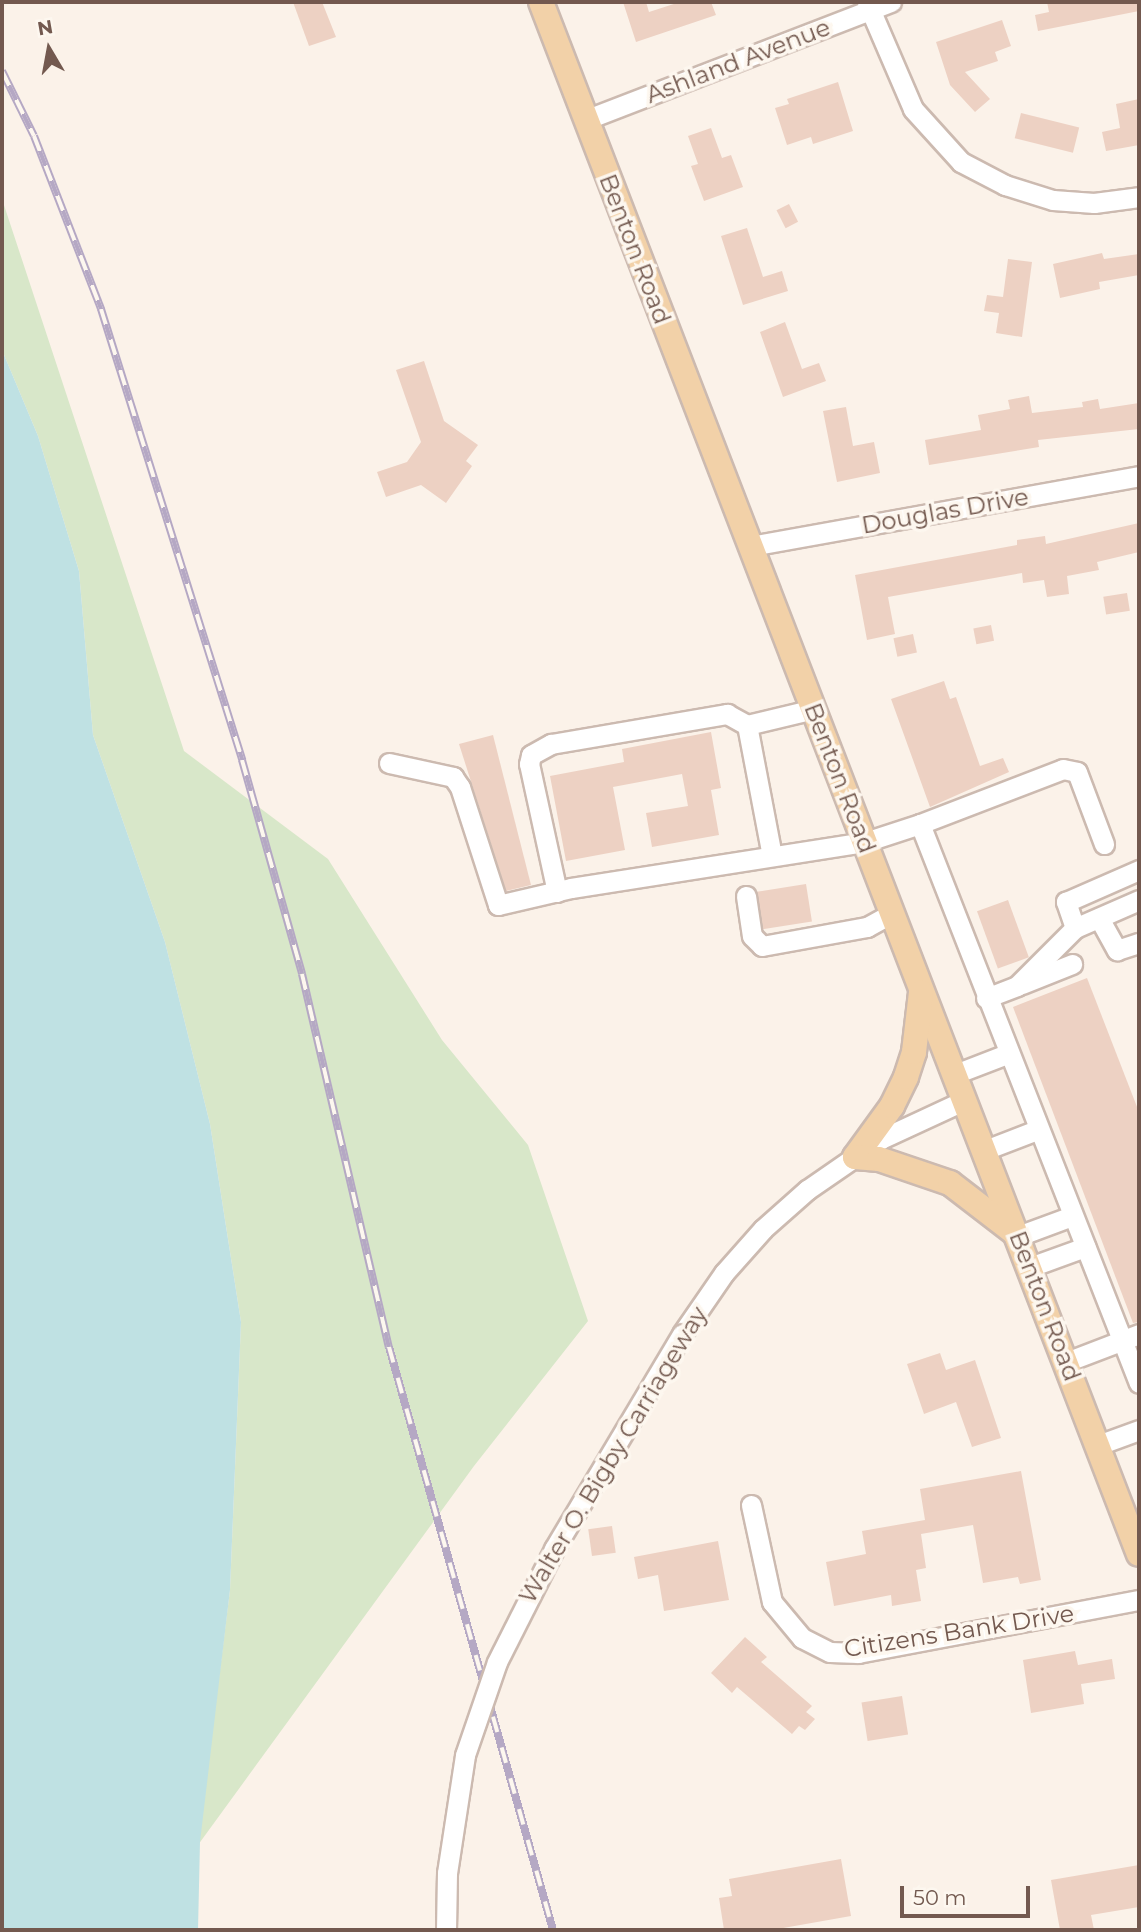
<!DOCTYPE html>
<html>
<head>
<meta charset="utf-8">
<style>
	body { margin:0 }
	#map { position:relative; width:1141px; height:1932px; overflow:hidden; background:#fbf2e9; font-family:Montserrat,sans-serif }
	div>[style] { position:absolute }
	.green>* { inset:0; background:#d8e7c9 }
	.water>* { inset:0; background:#bfe1e3 }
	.building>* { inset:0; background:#edd1c3; transform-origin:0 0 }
	.roads { filter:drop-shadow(2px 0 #ccbab0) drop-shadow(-2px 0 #ccbab0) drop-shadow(0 2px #ccbab0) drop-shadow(0 -2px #ccbab0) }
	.minor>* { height:19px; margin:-9.5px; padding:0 9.5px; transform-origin:9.5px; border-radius:9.5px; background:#fff }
	.major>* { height:24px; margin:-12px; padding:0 12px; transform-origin:12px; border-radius:12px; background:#f2d1a8 }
	.rail>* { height:8px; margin-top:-4px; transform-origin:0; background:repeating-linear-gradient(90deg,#fdf7ef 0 16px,#b5a8c4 0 32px); box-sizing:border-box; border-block:2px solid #b5a8c4 }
	.bridges { filter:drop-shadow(2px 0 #ccbab0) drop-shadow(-2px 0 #ccbab0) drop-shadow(0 2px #ccbab0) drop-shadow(0 -2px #ccbab0) }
	.minor-bridge>* { height:19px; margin:-9.5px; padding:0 9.5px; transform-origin:9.5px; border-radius:9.5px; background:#fff }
	span { translate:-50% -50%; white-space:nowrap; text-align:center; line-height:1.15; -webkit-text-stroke:7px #fdf7ef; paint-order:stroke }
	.street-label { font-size:24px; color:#73594f }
	.frame { position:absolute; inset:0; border:4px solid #73594f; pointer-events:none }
	.north { position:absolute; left:14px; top:14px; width:70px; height:70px; -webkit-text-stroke:5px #fdf7ef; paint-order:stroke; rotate:350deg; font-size:19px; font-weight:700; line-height:28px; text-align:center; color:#73594f }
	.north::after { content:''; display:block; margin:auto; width:24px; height:32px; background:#73594f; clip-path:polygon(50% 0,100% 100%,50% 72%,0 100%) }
	.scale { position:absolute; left:900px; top:1886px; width:130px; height:32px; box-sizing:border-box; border:4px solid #73594f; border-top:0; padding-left:9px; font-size:21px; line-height:24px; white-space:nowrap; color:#73594f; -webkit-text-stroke:5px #fdf7ef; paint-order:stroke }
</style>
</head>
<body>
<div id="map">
	<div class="green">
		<i style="clip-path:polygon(2px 199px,184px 751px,328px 859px,442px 1040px,528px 1145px,588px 1321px,474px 1466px,198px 1845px,230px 1590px,241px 1322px,210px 1124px,165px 942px,93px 735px,79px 571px,38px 436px,2px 350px)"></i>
	</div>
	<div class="water">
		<i style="clip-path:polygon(2px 350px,38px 436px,79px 571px,93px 735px,165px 942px,210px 1124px,241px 1322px,230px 1590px,200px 1842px,198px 1930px,2px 1930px)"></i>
	</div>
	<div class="building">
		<i style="clip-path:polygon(293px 2px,322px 2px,336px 37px,309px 46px)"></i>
		<i style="clip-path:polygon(623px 2px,646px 2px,649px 12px,680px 2px,711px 2px,716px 15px,636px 42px)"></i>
		<i style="clip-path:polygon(1047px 2px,1139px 2px,1139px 11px,1038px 31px,1035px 15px,1049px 12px)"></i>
		<i style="clip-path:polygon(1002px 20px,1011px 46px,995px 52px,998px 61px,965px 72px,990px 99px,975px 112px,950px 85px,936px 42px)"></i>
		<i style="clip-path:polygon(838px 82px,853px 131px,813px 144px,811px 137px,787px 145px,775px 108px,789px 104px,787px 99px)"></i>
		<i style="clip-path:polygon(1139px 99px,1139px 145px,1106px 151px,1102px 132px,1120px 128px,1116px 104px)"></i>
		<i style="left:1021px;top:113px;width:60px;height:26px;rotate:14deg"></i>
		<i style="clip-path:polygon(711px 128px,722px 158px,731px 155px,743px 187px,704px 201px,691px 166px,698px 164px,688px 136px)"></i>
		<i style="left:789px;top:204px;width:20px;height:14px;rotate:63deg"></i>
		<i style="clip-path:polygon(747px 228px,763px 277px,782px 271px,788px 291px,743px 305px,721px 236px)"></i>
		<i style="clip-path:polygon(1102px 253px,1104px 259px,1139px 254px,1139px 275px,1099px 282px,1100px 289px,1060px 298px,1053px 264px)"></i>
		<i style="clip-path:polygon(1008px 259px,1032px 262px,1022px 337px,996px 333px,999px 313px,984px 311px,987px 295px,1003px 297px)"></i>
		<i style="clip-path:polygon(785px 322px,802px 369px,819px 363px,826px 381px,783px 397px,760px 332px)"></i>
		<i style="clip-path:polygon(424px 361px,444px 421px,478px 445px,466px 461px,472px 466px,446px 503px,421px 485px,386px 497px,377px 472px,407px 462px,421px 442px,396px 370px)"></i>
		<i style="clip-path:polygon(1029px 396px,1032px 413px,1083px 407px,1082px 402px,1098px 399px,1100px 409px,1139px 403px,1139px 429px,1038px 440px,1039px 447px,929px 465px,925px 440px,981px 430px,978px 415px,1010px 409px,1008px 400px)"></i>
		<i style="clip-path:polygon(846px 407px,853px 446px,874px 442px,880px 473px,837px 482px,823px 411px)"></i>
		<i style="clip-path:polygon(1139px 523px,1139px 552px,1097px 562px,1099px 570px,1067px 576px,1069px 594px,1047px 597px,1044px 580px,1023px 583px,1022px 573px,888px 597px,895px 634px,867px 640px,855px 575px,1017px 545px,1017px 540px,1045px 536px,1046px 544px)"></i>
		<i style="left:1127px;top:593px;width:18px;height:24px;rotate:81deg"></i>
		<i style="left:991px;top:625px;width:16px;height:18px;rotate:79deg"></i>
		<i style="left:913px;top:634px;width:19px;height:20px;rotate:78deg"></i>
		<i style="clip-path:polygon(944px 681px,950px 699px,956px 697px,980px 766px,1003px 758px,1009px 772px,930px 807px,891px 699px)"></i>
		<i style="clip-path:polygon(711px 732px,721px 788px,711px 790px,719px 835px,652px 847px,646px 813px,688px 806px,682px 774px,613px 787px,625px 850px,566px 861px,550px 776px,624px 762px,622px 749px)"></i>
		<i style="clip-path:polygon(493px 735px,531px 885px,506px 891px,459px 744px)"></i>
		<i style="left:806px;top:884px;width:38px;height:50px;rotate:81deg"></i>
		<i style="left:1008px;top:900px;width:61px;height:33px;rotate:70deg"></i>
		<i style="clip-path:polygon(1087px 978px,1139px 1112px,1139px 1322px,1133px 1323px,1013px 1007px)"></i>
		<i style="clip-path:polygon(940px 1353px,946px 1370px,975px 1360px,1001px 1438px,972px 1447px,956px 1402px,924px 1414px,907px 1364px)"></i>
		<i style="clip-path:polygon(1021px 1471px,1041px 1580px,1020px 1584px,1018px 1577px,983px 1583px,973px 1525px,921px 1534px,926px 1568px,916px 1570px,921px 1601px,892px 1606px,891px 1595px,834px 1606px,826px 1562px,866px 1554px,862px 1531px,925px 1520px,920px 1489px)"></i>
		<i style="left:612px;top:1526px;width:27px;height:24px;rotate:82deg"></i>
		<i style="clip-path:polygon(718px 1541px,729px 1600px,664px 1611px,658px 1575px,638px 1579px,634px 1557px)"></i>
		<i style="clip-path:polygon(745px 1637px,767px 1657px,761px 1662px,812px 1706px,806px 1712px,815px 1719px,805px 1730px,799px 1726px,792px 1734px,737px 1687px,732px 1693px,711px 1673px)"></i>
		<i style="clip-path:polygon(1075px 1651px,1078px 1665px,1112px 1659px,1115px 1679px,1081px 1684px,1084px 1704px,1031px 1713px,1023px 1660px)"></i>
		<i style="left:902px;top:1696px;width:39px;height:41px;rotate:81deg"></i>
		<i style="clip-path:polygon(841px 1859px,851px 1916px,772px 1930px,724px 1930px,719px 1898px,732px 1896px,729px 1879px)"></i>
		<i style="clip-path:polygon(1139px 1865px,1139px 1907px,1091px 1915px,1094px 1930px,1060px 1930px,1051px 1880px)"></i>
	</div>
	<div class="roads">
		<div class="minor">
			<i style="left:867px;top:2px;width:116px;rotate:66.7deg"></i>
			<i style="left:913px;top:109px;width:72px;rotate:47.8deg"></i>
			<i style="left:961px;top:162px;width:50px;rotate:27.6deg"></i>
			<i style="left:1005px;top:185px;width:50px;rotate:17.4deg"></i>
			<i style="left:1053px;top:200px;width:41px;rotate:4.2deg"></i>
			<i style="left:1094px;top:203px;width:45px;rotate:-7.6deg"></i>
			<i style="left:585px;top:120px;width:328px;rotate:-21.1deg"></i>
			<i style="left:751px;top:546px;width:394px;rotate:-10.2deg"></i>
			<i style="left:747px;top:725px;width:69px;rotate:-13.4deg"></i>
			<i style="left:389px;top:763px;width:66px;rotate:12.3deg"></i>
			<i style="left:453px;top:777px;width:12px;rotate:55deg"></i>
			<i style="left:460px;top:787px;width:124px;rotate:72.1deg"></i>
			<i style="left:498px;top:905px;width:75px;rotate:-13.1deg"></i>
			<i style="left:571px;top:888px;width:298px;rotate:-8.9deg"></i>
			<i style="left:865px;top:842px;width:58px;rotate:-18.1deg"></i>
			<i style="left:920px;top:824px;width:600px;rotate:68.61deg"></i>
			<i style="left:920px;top:824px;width:153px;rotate:-21deg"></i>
			<i style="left:1063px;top:769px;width:14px;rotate:12deg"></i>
			<i style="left:1077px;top:772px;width:77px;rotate:69.4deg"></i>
			<i style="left:557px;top:892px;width:131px;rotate:-102.3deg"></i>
			<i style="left:529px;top:764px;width:9px;rotate:-77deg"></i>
			<i style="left:531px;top:755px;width:23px;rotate:-29deg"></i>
			<i style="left:551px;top:744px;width:179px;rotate:-9.7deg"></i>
			<i style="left:727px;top:714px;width:23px;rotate:29deg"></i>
			<i style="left:747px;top:725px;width:133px;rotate:79.2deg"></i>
			<i style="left:746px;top:896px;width:40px;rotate:81.5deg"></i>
			<i style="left:752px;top:936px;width:14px;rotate:45deg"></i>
			<i style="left:762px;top:946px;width:107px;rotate:-10.3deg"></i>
			<i style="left:867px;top:927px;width:29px;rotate:-29deg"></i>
			<i style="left:1099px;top:918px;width:37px;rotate:61deg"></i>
			<i style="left:1117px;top:950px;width:23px;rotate:-18deg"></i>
			<i style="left:1075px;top:928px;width:28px;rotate:-109deg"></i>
			<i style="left:1066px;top:902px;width:80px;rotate:-23.7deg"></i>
			<i style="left:1022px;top:984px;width:54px;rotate:-21.8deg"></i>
			<i style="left:986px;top:998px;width:33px;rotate:-21deg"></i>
			<i style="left:1017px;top:986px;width:82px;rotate:-45deg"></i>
			<i style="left:1075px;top:928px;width:70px;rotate:-23.6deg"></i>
			<i style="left:955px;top:1074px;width:56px;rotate:-21deg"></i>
			<i style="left:985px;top:1150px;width:56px;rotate:-21deg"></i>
			<i style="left:1018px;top:1236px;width:58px;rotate:-20.3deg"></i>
			<i style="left:1030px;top:1267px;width:59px;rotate:-20deg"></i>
			<i style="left:682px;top:1334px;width:74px;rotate:-55.5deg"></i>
			<i style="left:724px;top:1273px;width:59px;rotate:-48.4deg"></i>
			<i style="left:763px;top:1229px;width:59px;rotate:-41.6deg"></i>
			<i style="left:807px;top:1190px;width:90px;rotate:-34.6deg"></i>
			<i style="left:881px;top:1139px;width:93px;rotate:-24.9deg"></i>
			<i style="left:1066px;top:1362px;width:78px;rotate:-21deg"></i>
			<i style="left:1098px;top:1445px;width:44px;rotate:-20.1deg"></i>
			<i style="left:751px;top:1505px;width:99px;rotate:77.8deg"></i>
			<i style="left:772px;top:1602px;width:47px;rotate:50.2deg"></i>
			<i style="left:802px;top:1638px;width:31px;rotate:27deg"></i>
			<i style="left:830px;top:1652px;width:28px;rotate:2deg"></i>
			<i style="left:858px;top:1653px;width:286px;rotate:-10.7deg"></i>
		</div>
		<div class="major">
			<i style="left:541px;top:2px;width:1663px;rotate:68.93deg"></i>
			<i style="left:855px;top:1157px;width:63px;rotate:-54deg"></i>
			<i style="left:892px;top:1106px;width:32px;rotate:-64deg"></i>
			<i style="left:906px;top:1077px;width:26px;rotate:-72deg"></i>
			<i style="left:914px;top:1052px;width:60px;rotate:-83.3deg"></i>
			<i style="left:855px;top:1157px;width:24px;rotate:5deg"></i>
			<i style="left:879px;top:1159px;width:75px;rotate:18.7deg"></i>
			<i style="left:950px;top:1183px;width:82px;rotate:37.6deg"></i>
		</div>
	</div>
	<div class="rail">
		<i style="left:2px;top:71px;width:72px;rotate:63.8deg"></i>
		<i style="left:34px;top:136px;width:186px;rotate:68.8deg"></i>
		<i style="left:101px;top:309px;width:473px;rotate:72.6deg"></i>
		<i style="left:242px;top:760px;width:222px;rotate:74.3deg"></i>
		<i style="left:302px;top:974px;width:383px;rotate:76.9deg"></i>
		<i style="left:389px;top:1347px;width:606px;rotate:74.29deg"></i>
	</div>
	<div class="bridges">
		<div class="minor-bridge">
			<i style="left:446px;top:1930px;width:57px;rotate:-89deg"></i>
			<i style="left:447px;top:1873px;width:119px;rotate:-81.3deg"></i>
			<i style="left:465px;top:1755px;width:98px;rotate:-71deg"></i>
			<i style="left:497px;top:1662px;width:127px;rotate:-63.2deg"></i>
			<i style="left:554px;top:1549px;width:250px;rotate:-59.2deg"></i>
		</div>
	</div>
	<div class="street-label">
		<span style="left:738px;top:61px;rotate:-21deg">Ashland Avenue</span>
		<span style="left:635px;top:249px;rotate:69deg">Benton Road</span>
		<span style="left:945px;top:511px;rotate:-10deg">Douglas Drive</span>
		<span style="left:840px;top:778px;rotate:69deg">Benton Road</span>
		<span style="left:1045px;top:1306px;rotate:69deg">Benton Road</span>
		<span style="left:613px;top:1455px;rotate:-59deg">Walter O. Bigby Carriageway</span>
		<span style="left:959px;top:1631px;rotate:-9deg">Citizens Bank Drive</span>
	</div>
	<div class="frame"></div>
	<div class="north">N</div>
	<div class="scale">50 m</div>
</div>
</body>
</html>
